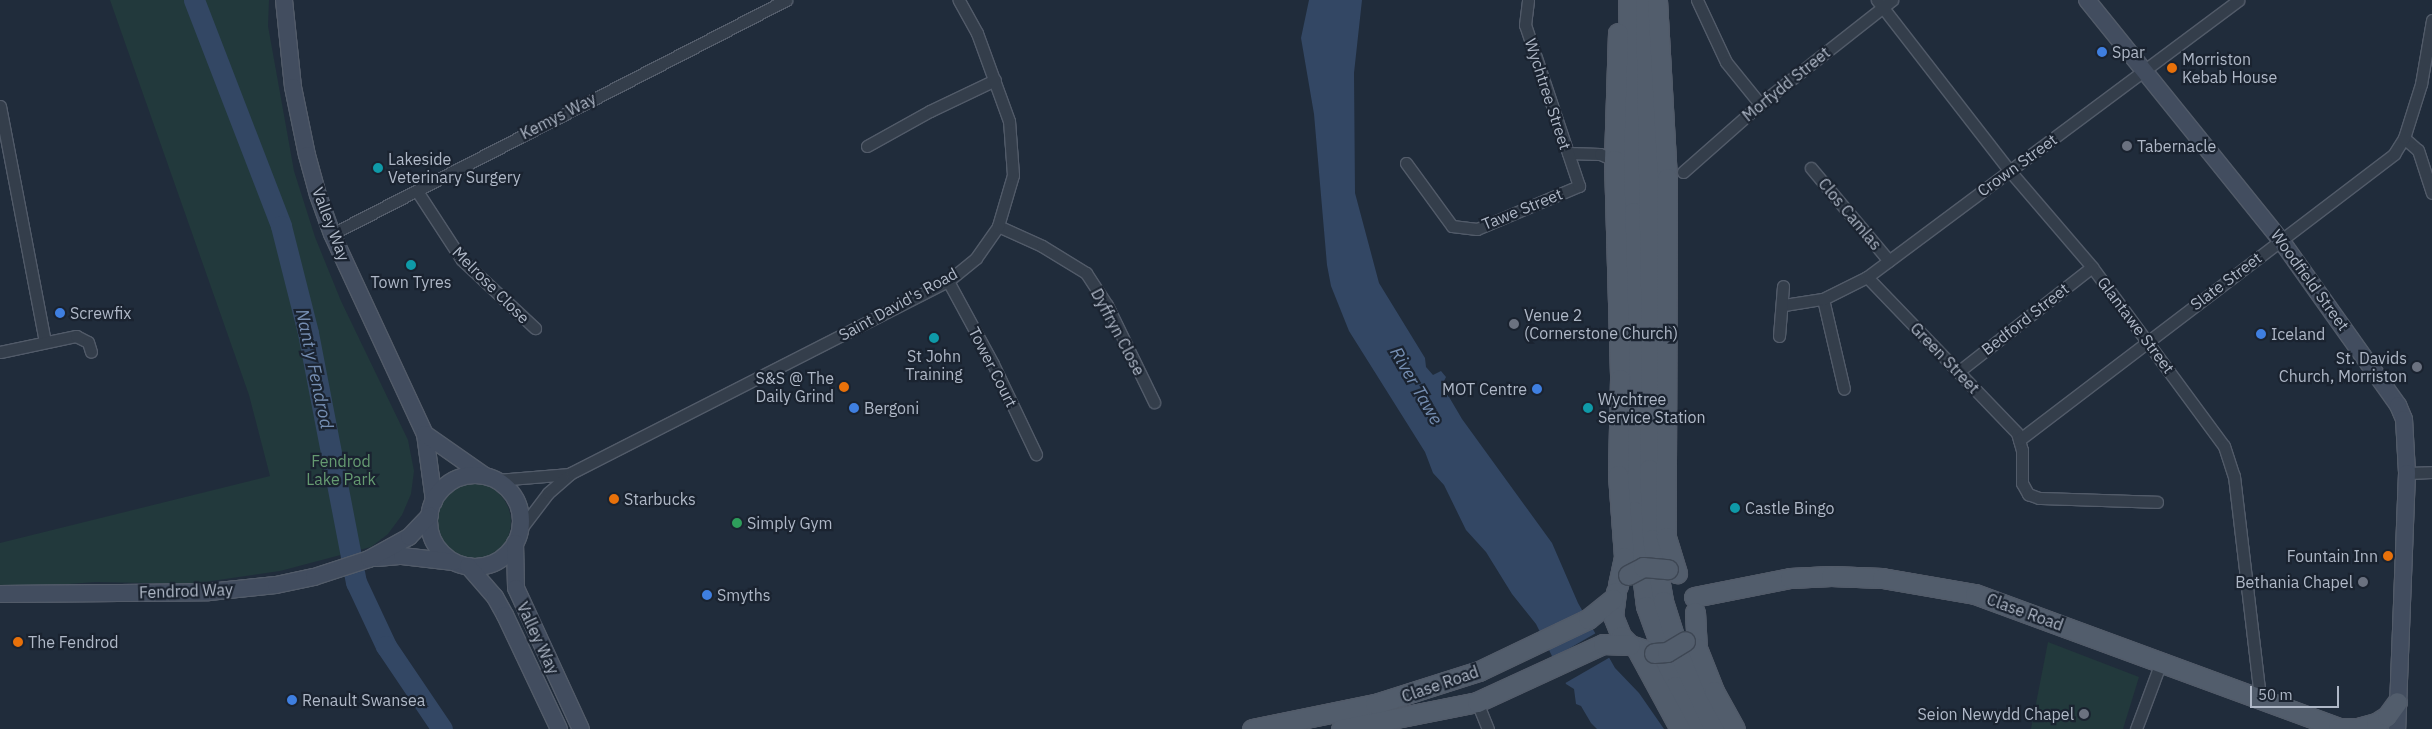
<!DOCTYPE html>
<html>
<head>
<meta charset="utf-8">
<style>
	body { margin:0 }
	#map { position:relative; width:2432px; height:729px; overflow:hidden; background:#202c3b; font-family:"IBM Plex Sans",sans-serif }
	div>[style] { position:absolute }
	.green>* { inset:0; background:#22393c }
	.round { border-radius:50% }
	.water>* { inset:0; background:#334764 }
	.pier>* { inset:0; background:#202c3b; transform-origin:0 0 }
	.river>* { height:21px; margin:-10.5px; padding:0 10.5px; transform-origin:10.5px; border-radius:10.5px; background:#334764 }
	.roads { filter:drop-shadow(1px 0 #525b69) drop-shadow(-1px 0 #525b69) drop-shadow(0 1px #525b69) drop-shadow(0 -1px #525b69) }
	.street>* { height:11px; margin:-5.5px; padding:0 5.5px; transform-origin:5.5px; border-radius:5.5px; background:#343e4b }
	.secondary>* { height:16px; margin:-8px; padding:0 8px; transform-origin:8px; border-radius:8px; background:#424d5f }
	.secondary>.ring { margin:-8px; padding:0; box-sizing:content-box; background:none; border:16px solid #424d5f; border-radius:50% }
	.primary>* { height:19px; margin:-9.5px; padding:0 9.5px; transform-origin:9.5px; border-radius:9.5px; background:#525d6c }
	.bridges { filter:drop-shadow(1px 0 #3e4754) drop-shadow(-1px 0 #3e4754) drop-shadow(0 1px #3e4754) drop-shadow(0 -1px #3e4754) }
	.primary-bridge>* { height:19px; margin:-9.5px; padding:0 9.5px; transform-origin:9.5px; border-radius:9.5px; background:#525d6c }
	.dots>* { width:14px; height:14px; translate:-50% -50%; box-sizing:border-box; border:2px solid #1a2330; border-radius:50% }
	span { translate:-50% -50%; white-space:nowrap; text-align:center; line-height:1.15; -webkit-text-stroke:4.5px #1a2330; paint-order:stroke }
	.poi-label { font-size:16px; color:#afb8c7 }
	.left { translate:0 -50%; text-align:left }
	.right { translate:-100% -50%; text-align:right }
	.street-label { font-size:16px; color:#afb8c7 }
	.park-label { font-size:16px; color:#659a71 }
	.water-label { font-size:18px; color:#758eb2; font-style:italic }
	.scale { position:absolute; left:2250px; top:686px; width:89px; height:22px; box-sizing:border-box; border:2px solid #afb8c7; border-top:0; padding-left:6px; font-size:15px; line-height:18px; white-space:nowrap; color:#afb8c7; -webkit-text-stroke:4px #1a2330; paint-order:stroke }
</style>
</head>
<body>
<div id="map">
	<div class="green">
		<i style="clip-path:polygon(110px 0,269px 0,268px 26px,294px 171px,315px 237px,341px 301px,408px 440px,414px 471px,411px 494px,402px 515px,388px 534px,371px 547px,280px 571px,191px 584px,96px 582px,0 589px,0 543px,270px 476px,249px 395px)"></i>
		<i class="round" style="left:431px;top:482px;width:80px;height:80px"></i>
		<i style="clip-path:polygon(2048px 642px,2139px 677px,2123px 729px,2031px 729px)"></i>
	</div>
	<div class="water">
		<i style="clip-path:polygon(1309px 0,1362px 0,1354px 73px,1355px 193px,1379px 283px,1425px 358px,1426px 367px,1433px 375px,1441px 371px,1446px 377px,1442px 385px,1462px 419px,1552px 543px,1578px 603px,1615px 668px,1639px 693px,1664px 729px,1597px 729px,1591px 723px,1581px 706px,1576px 704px,1574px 689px,1566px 684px,1536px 624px,1512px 594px,1486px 552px,1466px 530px,1444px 485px,1433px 473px,1425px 452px,1349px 331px,1331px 286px,1327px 265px,1314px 114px,1301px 38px)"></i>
	</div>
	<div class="pier">
		<i style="left:1596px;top:633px;width:28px;height:52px;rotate:60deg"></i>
	</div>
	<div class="river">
		<i style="left:194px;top:0;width:242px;rotate:68.9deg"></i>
		<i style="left:281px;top:226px;width:110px;rotate:75.8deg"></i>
		<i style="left:308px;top:333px;width:254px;rotate:79.1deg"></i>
		<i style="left:356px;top:582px;width:71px;rotate:64.9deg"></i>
		<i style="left:386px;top:646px;width:100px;rotate:56deg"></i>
	</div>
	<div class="roads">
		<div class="street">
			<i style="left:1697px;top:0;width:68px;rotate:64.9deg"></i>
			<i style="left:1726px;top:62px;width:54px;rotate:51deg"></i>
			<i style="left:1877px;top:0;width:215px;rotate:52.2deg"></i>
			<i style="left:2009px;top:170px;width:128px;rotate:49.4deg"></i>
			<i style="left:2092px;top:267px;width:222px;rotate:53.6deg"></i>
			<i style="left:2224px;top:446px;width:32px;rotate:72deg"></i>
			<i style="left:2234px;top:476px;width:225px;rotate:83.3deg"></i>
			<i style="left:0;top:106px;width:240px;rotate:79.2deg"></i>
			<i style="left:2404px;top:138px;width:18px;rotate:41deg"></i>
			<i style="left:2418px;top:150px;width:45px;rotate:72deg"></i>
			<i style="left:867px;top:146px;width:72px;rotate:-29.1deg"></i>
			<i style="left:930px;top:111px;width:72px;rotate:-25.5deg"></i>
			<i style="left:1568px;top:153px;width:32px;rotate:2deg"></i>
			<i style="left:1600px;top:154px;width:15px;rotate:23deg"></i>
			<i style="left:1406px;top:163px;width:78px;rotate:53.9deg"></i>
			<i style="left:1452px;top:226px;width:25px;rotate:7deg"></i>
			<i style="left:1477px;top:229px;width:111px;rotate:-22.9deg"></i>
			<i style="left:1579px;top:186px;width:170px;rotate:-108.5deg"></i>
			<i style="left:1525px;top:25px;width:25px;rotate:-83deg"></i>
			<i style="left:1811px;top:168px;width:121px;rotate:50deg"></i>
			<i style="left:1683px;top:172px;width:103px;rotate:-41.4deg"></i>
			<i style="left:1760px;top:104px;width:168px;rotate:-38.2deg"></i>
			<i style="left:417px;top:191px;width:82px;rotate:56.9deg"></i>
			<i style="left:462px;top:260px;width:100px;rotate:43deg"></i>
			<i style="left:998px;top:226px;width:48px;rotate:24.4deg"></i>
			<i style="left:1042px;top:246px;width:52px;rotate:31.5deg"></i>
			<i style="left:1086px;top:273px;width:38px;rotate:57deg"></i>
			<i style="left:1107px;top:305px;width:108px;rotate:64.1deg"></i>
			<i style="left:332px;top:234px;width:511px;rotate:-27.27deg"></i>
			<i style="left:1867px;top:277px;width:216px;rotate:46.1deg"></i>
			<i style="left:2017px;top:433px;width:18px;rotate:74deg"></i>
			<i style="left:2022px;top:450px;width:33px;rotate:90deg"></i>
			<i style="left:2022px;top:483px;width:13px;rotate:61deg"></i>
			<i style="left:2028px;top:494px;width:12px;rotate:20deg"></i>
			<i style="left:2039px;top:498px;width:118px;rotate:1.9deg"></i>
			<i style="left:948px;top:281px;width:94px;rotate:61.5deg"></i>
			<i style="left:993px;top:364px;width:100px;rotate:64.5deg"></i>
			<i style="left:1823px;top:299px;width:92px;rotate:76.9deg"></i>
			<i style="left:1784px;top:305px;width:39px;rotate:-9deg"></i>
			<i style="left:1823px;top:299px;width:49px;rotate:-26.6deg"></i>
			<i style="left:1867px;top:277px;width:463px;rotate:-36.7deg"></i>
			<i style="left:1779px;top:336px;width:50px;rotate:-85.4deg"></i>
			<i style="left:0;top:352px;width:78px;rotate:-11.9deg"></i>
			<i style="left:76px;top:336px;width:13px;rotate:27deg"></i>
			<i style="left:88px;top:342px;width:10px;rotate:73deg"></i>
			<i style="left:1958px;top:372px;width:170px;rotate:-38.1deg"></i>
			<i style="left:2019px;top:440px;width:472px;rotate:-37.3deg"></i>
			<i style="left:2394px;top:154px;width:19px;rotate:-58deg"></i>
			<i style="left:2404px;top:138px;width:57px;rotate:-72.5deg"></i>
			<i style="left:2421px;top:84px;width:65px;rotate:-80.2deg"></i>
			<i style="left:2407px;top:473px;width:25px;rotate:-2deg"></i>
			<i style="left:497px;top:480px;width:73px;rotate:-4.7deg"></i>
			<i style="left:520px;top:530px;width:46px;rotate:-52.9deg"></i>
			<i style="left:548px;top:493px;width:30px;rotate:-41deg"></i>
			<i style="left:571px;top:473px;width:423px;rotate:-27deg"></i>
			<i style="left:948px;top:281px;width:36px;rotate:-39deg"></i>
			<i style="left:976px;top:258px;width:39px;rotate:-55deg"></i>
			<i style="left:998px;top:226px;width:53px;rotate:-73.6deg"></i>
			<i style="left:1013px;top:175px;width:54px;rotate:-94.2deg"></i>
			<i style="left:1009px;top:121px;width:94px;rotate:-110deg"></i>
			<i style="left:977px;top:33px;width:38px;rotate:-119deg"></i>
			<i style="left:1477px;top:702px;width:29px;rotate:68deg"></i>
			<i style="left:2136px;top:729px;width:72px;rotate:-69.5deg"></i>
		</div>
		<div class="secondary">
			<i style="left:284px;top:0;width:87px;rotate:84.1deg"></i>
			<i style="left:293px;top:87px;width:69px;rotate:78.4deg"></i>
			<i style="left:307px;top:155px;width:41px;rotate:74.6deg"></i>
			<i style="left:318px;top:195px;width:41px;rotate:70.3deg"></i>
			<i style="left:332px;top:234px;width:221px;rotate:65.1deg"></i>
			<i style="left:425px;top:434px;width:68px;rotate:82.3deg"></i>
			<i style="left:2087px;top:0;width:307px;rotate:51.1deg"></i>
			<i style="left:2280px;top:239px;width:204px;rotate:54.6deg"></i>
			<i style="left:2398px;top:405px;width:15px;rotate:67deg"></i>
			<i style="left:2404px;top:419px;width:54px;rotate:86.8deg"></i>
			<i style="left:2407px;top:473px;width:256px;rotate:92.2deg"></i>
			<i style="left:425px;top:434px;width:73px;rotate:35deg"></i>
			<i class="ring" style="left:429px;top:475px;width:76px;height:76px"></i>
			<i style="left:515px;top:543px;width:45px;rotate:88.7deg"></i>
			<i style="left:516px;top:588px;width:155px;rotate:65.3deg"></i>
			<i style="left:377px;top:558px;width:25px;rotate:-5deg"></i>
			<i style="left:402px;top:556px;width:52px;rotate:6.6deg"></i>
			<i style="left:468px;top:566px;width:41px;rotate:48.9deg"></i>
			<i style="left:495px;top:597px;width:21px;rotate:61deg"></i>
			<i style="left:505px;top:615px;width:126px;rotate:64.7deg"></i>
			<i style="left:0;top:594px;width:209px;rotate:-0.5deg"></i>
			<i style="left:209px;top:592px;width:67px;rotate:-6deg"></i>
			<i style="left:276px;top:585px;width:39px;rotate:-12deg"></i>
			<i style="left:314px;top:577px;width:58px;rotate:-18.1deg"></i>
			<i style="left:369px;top:559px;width:46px;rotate:-28.8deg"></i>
			<i style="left:409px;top:537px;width:30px;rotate:-46deg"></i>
		</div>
		<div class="primary">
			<i style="left:1628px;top:0;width:212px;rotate:88.6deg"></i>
			<i style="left:1633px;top:212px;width:299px;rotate:89.8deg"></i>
			<i style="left:1634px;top:511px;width:96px;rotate:82.8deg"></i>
			<i style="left:1646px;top:606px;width:85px;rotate:70.1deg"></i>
			<i style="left:1675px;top:686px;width:48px;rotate:64deg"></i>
			<i style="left:1645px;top:0;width:341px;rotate:89deg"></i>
			<i style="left:1651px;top:341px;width:128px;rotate:90.9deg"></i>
			<i style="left:1649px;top:469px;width:70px;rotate:87.5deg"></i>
			<i style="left:1652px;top:539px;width:63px;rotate:79.9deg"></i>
			<i style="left:1663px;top:601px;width:60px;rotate:72.5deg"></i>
			<i style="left:1681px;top:658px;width:78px;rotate:65.1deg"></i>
			<i style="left:1657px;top:0;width:178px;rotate:86.8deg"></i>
			<i style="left:1667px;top:178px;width:359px;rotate:90.2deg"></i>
			<i style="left:1666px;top:537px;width:38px;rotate:73deg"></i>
			<i style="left:1618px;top:33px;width:127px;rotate:91.8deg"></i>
			<i style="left:1614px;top:160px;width:219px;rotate:88.4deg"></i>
			<i style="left:1620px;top:379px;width:96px;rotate:91.2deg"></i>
			<i style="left:1618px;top:475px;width:82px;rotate:85.8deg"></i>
			<i style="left:1624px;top:557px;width:30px;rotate:102deg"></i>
			<i style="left:1616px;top:592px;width:24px;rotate:97deg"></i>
			<i style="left:1613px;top:616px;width:22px;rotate:68deg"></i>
			<i style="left:1621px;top:636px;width:13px;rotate:45deg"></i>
			<i style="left:1630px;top:645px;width:25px;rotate:18deg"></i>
			<i style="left:1694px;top:597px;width:98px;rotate:-11.2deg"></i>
			<i style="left:1790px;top:578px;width:41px;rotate:-2.8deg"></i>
			<i style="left:1831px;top:576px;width:51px;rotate:2.2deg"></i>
			<i style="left:1882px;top:578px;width:94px;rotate:9.8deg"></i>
			<i style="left:1975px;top:594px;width:390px;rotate:20.2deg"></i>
			<i style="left:1695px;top:612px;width:36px;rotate:87deg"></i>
			<i style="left:1697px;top:648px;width:46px;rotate:68.4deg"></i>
			<i style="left:1714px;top:691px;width:43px;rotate:61.1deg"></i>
			<i style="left:1636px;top:648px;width:92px;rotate:61.5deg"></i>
			<i style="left:2338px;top:728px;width:20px"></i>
			<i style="left:2358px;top:728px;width:19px;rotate:-16deg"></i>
			<i style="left:2376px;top:723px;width:13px;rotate:-32deg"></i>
			<i style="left:2387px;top:716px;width:17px;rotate:-54deg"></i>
			<i style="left:1252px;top:729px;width:126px;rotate:-11.5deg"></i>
			<i style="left:1375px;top:704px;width:109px;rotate:-17.6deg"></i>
			<i style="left:1479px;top:671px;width:121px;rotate:-25.5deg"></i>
			<i style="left:1588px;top:619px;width:32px;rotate:-39deg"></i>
			<i style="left:1341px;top:729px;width:139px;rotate:-11.2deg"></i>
			<i style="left:1477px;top:702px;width:139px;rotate:-24.7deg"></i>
			<i style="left:1603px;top:644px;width:27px;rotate:2deg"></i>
		</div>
	</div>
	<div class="bridges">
		<div class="primary-bridge">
			<i style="left:1628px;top:575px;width:17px;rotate:-28deg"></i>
			<i style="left:1643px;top:567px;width:25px;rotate:5deg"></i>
			<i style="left:1654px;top:653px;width:13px;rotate:-4deg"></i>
			<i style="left:1667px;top:652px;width:21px;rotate:-31deg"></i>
		</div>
	</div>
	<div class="dots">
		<i style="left:2102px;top:52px;background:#3f7fe0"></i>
		<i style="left:2172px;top:68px;background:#e8710a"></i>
		<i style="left:2127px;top:146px;background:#6b7280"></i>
		<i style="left:378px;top:168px;background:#0f9aa8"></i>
		<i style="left:411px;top:265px;background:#0f9aa8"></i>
		<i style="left:60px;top:313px;background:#3f7fe0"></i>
		<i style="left:1514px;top:324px;background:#6b7280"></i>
		<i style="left:2261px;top:334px;background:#3f7fe0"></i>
		<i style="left:934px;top:338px;background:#0f9aa8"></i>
		<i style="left:2417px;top:367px;background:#6b7280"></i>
		<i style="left:844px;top:387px;background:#e8710a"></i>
		<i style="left:1537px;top:389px;background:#3f7fe0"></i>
		<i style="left:854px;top:408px;background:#3f7fe0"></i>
		<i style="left:1588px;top:408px;background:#0f9aa8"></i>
		<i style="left:614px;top:499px;background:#e8710a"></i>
		<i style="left:1735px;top:508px;background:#0f9aa8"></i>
		<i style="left:737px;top:523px;background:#2e9e5b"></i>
		<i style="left:2388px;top:556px;background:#e8710a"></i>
		<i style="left:2363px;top:582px;background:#6b7280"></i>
		<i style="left:707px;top:595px;background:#3f7fe0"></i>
		<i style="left:18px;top:642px;background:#e8710a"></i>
		<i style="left:292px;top:700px;background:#3f7fe0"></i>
		<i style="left:2084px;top:714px;background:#6b7280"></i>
	</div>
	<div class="poi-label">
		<span class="left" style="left:2112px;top:52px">Spar</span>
		<span class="left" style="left:2182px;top:68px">Morriston<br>Kebab House</span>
		<span class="left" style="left:2137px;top:146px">Tabernacle</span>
		<span class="left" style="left:388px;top:168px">Lakeside<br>Veterinary Surgery</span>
		<span style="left:411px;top:282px">Town Tyres</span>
		<span class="left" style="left:70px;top:313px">Screwfix</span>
		<span class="left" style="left:1524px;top:324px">Venue 2<br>(Cornerstone Church)</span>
		<span class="left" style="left:2271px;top:334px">Iceland</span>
		<span style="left:934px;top:365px">St John<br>Training</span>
		<span class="right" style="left:2407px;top:367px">St. Davids<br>Church, Morriston</span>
		<span class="right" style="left:834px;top:387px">S&amp;S @ The<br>Daily Grind</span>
		<span class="right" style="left:1527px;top:389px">MOT Centre</span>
		<span class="left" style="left:1598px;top:408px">Wychtree<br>Service Station</span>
		<span class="left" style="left:864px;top:408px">Bergoni</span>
		<span class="left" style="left:624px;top:499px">Starbucks</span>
		<span class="left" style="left:1745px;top:508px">Castle Bingo</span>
		<span class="left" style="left:747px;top:523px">Simply Gym</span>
		<span class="right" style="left:2378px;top:556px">Fountain Inn</span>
		<span class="right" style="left:2353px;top:582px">Bethania Chapel</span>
		<span class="left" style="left:717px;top:595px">Smyths</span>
		<span class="left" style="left:28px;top:642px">The Fendrod</span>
		<span class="left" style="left:302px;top:700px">Renault Swansea</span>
		<span class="right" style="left:2074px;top:714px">Seion Newydd Chapel</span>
	</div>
	<div class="street-label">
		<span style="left:1786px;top:84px;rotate:-39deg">Morfydd Street</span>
		<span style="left:1548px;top:94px;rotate:72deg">Wychtree Street</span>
		<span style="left:558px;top:116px;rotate:-27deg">Kemys Way</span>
		<span style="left:2017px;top:165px;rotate:-36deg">Crown Street</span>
		<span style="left:1522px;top:209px;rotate:-22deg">Tawe Street</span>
		<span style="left:1850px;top:214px;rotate:50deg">Clos Camlas</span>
		<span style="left:331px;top:224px;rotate:69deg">Valley Way</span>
		<span style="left:2310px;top:280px;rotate:54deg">Woodfield Street</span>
		<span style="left:2226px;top:281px;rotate:-37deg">Slate Street</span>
		<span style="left:491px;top:285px;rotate:45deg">Melrose Close</span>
		<span style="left:898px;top:304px;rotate:-29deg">Saint David's Road</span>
		<span style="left:2025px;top:319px;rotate:-38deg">Bedford Street</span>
		<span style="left:2136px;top:325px;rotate:53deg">Glantawe Street</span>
		<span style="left:1118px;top:332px;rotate:62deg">Dyffryn Close</span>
		<span style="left:1945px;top:358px;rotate:46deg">Green Street</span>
		<span style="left:993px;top:367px;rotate:63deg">Tower Court</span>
		<span style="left:186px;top:591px;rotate:-2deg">Fendrod Way</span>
		<span style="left:2025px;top:612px;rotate:20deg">Clase Road</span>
		<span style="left:538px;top:638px;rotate:65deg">Valley Way</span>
		<span style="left:1440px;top:684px;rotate:-19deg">Clase Road</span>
	</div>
	<div class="park-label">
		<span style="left:341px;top:470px">Fendrod<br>Lake Park</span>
	</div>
	<div class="water-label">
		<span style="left:314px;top:369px;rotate:78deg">Nant y Fendrod</span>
		<span style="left:1416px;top:386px;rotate:60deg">River Tawe</span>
	</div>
	<div class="scale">50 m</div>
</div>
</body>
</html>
